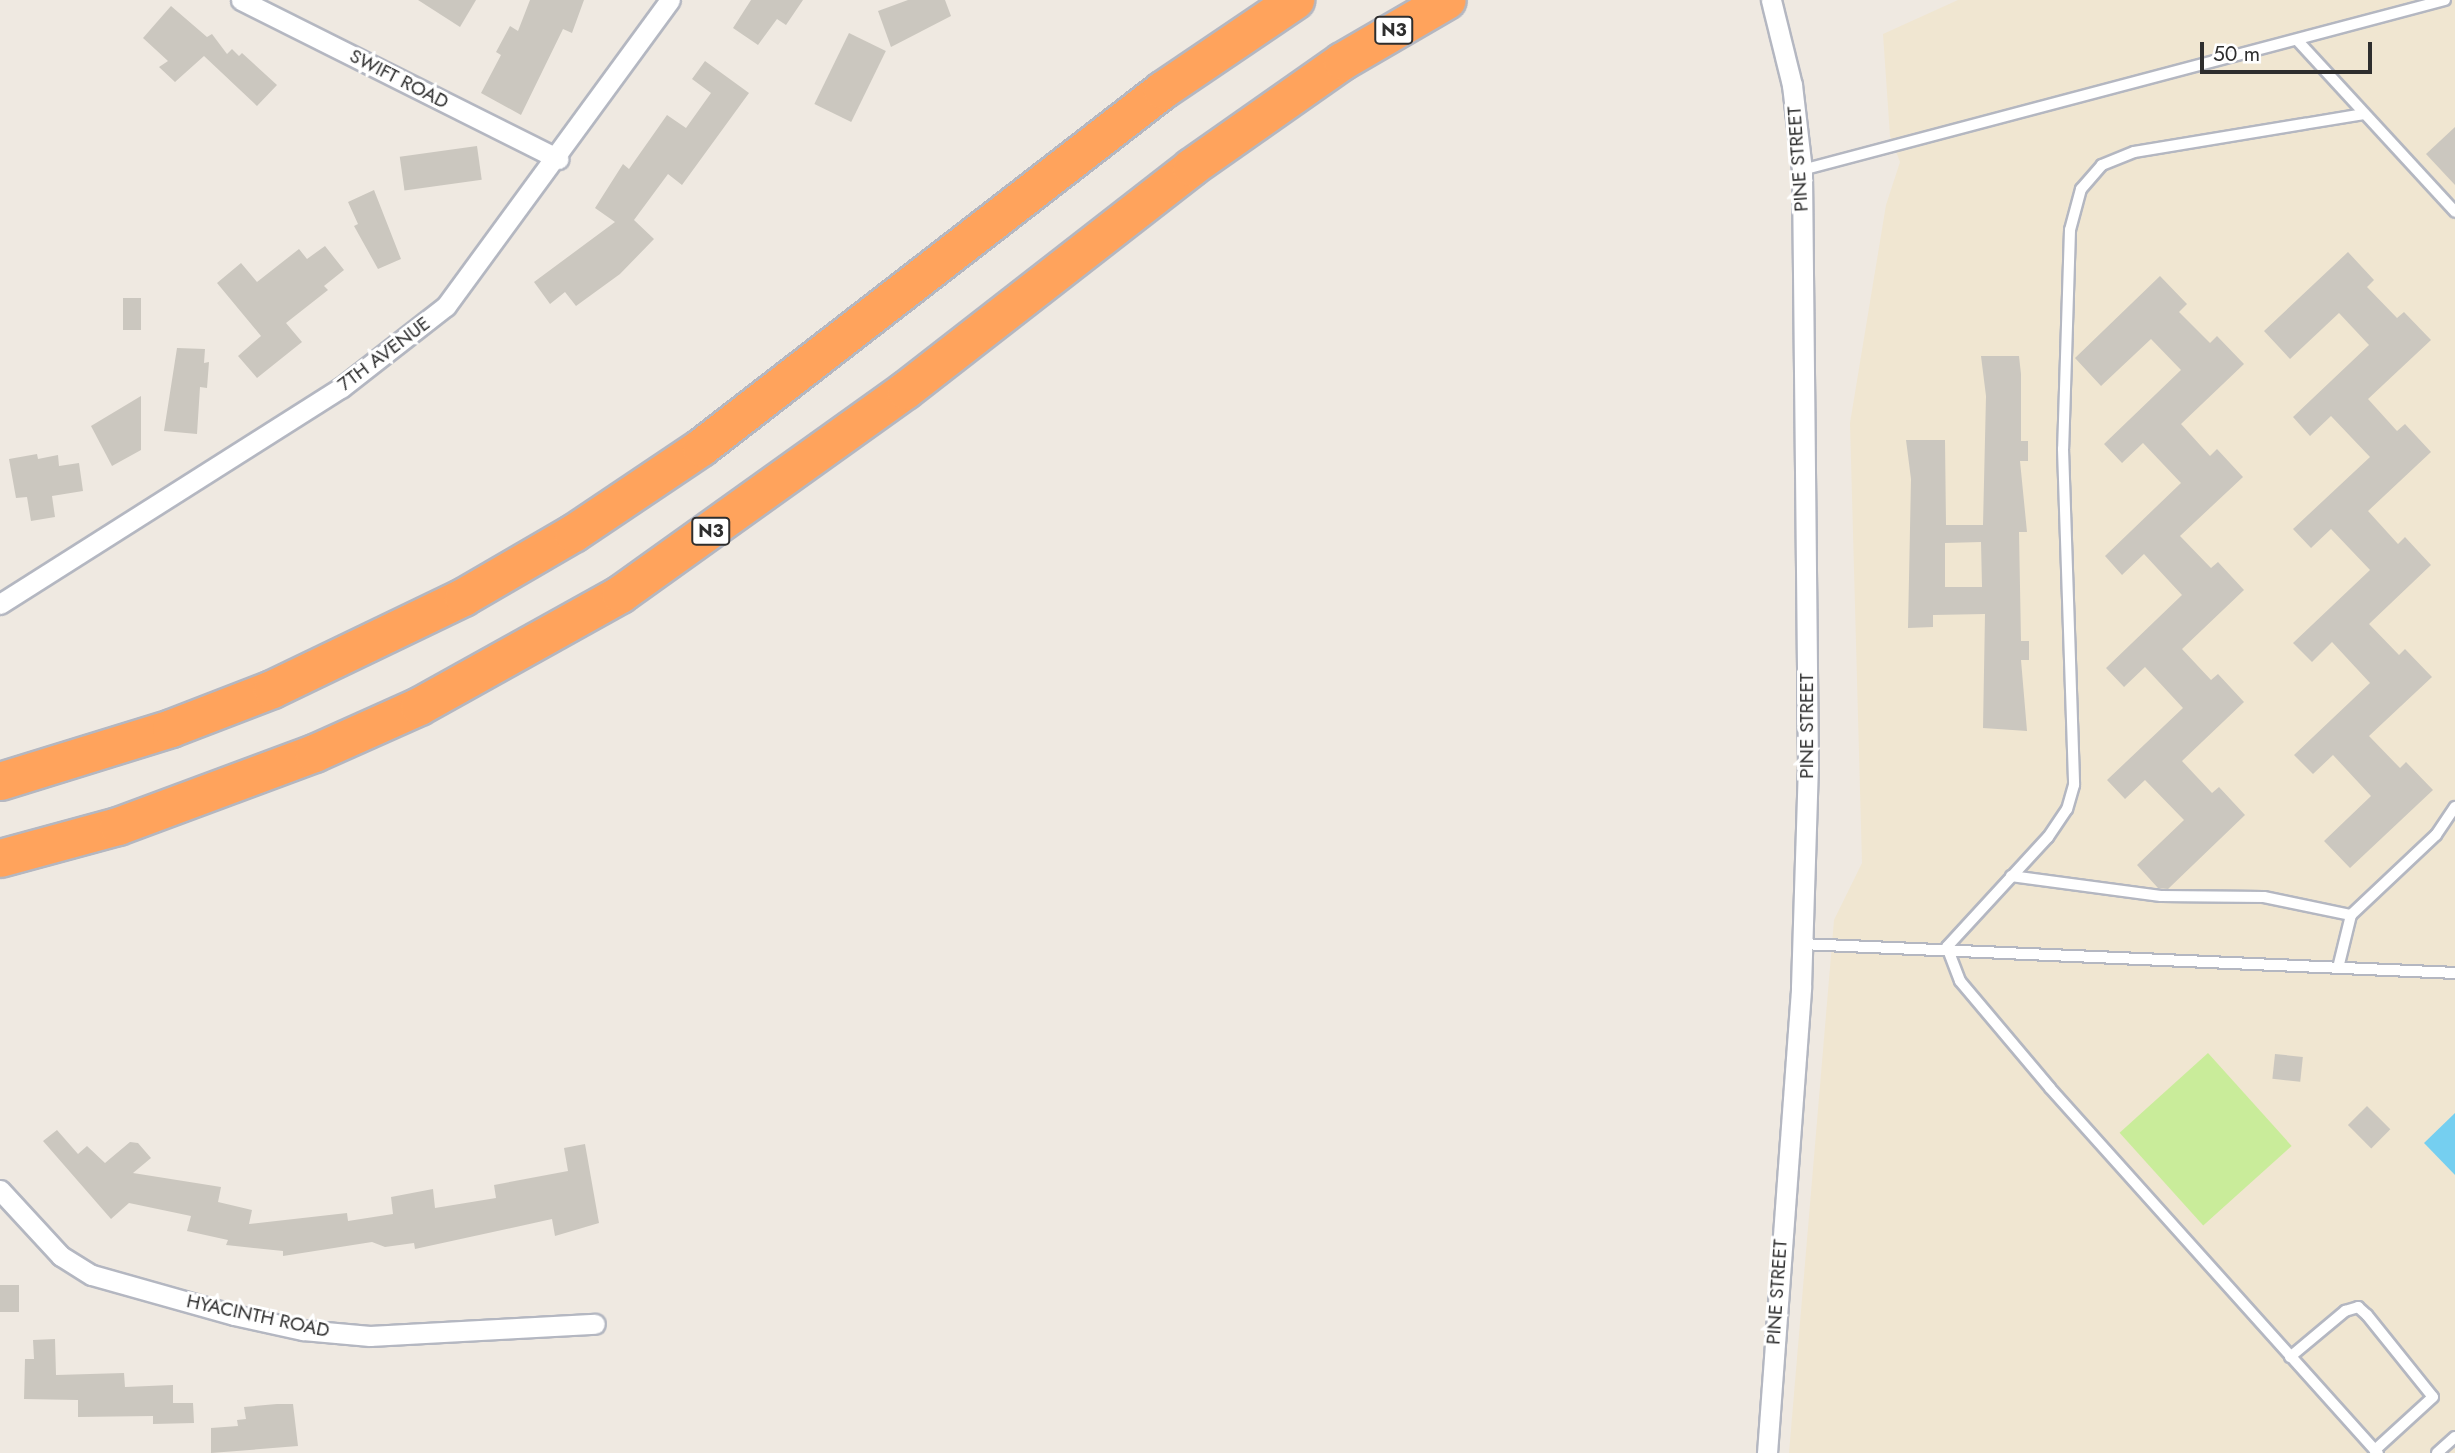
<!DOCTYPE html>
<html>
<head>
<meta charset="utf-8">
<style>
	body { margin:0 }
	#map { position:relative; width:2455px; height:1453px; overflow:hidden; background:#efe9e1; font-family:Jost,sans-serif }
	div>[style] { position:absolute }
	.education>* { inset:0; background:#f0e6d1 }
	.pitch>* { inset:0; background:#c9ec9a; transform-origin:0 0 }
	.water>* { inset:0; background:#75cff0 }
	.building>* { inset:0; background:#cbc7bf; transform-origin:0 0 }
	.roads { filter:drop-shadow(2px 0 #b4b7c1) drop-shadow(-2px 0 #b4b7c1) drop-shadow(0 2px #b4b7c1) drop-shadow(0 -2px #b4b7c1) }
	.service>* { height:10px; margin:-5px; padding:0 5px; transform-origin:5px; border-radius:5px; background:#fff }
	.minor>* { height:19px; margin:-9.5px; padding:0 9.5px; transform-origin:9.5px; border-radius:9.5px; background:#fff }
	.motorway>* { height:37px; margin:-18.5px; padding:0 18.5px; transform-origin:18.5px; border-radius:18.5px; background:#ffa35c }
	span { translate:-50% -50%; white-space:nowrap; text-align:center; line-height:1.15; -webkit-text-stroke:6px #fff; paint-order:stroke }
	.shield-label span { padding:2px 5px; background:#fff; border:2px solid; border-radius:5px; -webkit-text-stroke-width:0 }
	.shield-label { font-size:18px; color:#2e2e2e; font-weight:700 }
	.street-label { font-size:19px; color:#2e2e2e }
	.scale { position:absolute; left:2200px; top:42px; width:172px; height:32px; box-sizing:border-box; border:4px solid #2e2e2e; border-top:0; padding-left:9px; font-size:21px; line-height:24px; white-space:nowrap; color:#2e2e2e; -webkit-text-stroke:5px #fff; paint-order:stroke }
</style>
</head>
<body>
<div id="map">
	<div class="education">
		<i style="clip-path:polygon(1958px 0,2455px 0,2455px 1453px,1789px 1453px,1834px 920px,1862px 863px,1850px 423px,1886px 205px,1900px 162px,1890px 136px,1883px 34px)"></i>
	</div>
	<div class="pitch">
		<i style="left:2208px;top:1053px;width:125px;height:119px;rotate:48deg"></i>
	</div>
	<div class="water">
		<i style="clip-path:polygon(2455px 1113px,2455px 1175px,2424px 1143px)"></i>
	</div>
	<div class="building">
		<i style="clip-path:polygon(418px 0,476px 0,460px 27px)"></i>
		<i style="clip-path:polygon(530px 0,584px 0,572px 33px,563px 29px,521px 115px,481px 93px,501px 55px,496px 52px,510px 26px,518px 31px)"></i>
		<i style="clip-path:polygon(751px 0,803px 0,786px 25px,777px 19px,758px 45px,733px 28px)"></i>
		<i style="clip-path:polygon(908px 0,945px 0,951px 16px,891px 47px,878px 11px)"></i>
		<i style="clip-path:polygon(171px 6px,207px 37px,212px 34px,227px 54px,232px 49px,239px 56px,242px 53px,277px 85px,257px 106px,204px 56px,175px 82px,159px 67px,168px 61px,143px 38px)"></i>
		<i style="left:849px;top:33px;width:41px;height:79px;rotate:26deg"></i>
		<i style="clip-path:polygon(705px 61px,749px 93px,682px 185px,668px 174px,634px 220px,654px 239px,620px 274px,576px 306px,565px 292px,550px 304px,534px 282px,615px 222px,595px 208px,623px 164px,629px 169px,667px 115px,686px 128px,711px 93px,692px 79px)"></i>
		<i style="clip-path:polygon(2455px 127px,2455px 185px,2426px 154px)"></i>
		<i style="left:477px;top:146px;width:34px;height:78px;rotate:82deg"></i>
		<i style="clip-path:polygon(374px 190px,401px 259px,378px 269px,354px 226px,358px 224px,348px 202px)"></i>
		<i style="clip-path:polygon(325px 246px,344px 270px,324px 286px,328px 290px,286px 323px,302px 342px,257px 378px,238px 356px,261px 336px,217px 283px,241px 263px,257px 282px,299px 249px,307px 259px)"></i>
		<i style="clip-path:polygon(2348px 252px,2374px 280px,2367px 287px,2397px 318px,2404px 312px,2431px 340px,2368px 399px,2397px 431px,2405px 424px,2431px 452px,2368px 511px,2398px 544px,2405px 537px,2431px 565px,2369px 624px,2399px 655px,2405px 649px,2432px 677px,2369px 736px,2400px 768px,2406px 762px,2433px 790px,2350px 868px,2324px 841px,2371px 796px,2333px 755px,2313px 774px,2294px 755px,2370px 683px,2332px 642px,2312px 662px,2293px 643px,2370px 570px,2331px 529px,2311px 548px,2293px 529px,2370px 457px,2331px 416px,2310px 436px,2293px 417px,2369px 345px,2339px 313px,2290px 359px,2264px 331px)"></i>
		<i style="clip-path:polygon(2160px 276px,2187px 304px,2179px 312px,2210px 343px,2217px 336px,2244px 364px,2181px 424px,2210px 456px,2217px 449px,2243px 477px,2180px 536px,2211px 568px,2218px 562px,2244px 590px,2182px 649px,2211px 680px,2218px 674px,2244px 702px,2182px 761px,2212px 793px,2219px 787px,2245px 815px,2168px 889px,2158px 888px,2137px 865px,2184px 820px,2145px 780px,2125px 799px,2107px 780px,2183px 708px,2145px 667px,2124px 687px,2106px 668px,2182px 595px,2144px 554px,2122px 575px,2105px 556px,2181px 483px,2143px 443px,2122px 463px,2104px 444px,2181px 370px,2151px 339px,2101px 386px,2075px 358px)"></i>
		<i style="left:123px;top:298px;width:18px;height:32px"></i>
		<i style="clip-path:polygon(177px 348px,205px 349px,204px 363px,209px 362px,207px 388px,200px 387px,197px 434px,164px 431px)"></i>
		<i style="clip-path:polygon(evenodd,1981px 356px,2019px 356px,2021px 374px,2021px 441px,2028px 441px,2028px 461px,2020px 461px,2027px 532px,2019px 532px,2021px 641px,2029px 641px,2029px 660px,2021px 660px,2027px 731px,1983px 728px,1985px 614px,1933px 615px,1933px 627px,1908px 628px,1911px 479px,1906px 440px,1945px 440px,1946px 525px,1983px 525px,1986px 396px,1981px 356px,1981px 542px,1982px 587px,1945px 587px,1945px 543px,1981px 542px)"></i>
		<i style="clip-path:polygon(141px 396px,141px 450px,112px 466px,91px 426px)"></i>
		<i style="clip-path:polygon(37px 454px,38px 459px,58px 455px,59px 466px,79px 463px,83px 491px,52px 496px,55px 517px,31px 521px,27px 497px,16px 498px,9px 459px)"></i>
		<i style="left:2275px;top:1054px;width:28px;height:25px;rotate:6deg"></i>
		<i style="left:2367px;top:1106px;width:33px;height:27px;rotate:45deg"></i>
		<i style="clip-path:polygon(57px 1130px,78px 1154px,87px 1146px,105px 1163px,130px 1142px,138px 1143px,151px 1158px,133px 1173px,221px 1187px,218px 1202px,252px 1210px,249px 1224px,347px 1213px,348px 1221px,393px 1214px,391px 1197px,433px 1189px,435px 1208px,496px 1198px,494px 1185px,568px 1171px,564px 1148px,585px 1144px,599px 1223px,555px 1236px,552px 1219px,415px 1249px,414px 1243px,385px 1247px,372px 1242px,283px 1256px,283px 1251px,226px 1245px,228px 1240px,187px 1231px,191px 1216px,129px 1203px,111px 1219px,43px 1141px)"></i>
		<i style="left:0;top:1285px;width:19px;height:27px"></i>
		<i style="clip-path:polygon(55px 1339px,56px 1375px,124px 1373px,125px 1387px,173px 1385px,173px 1403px,193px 1403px,194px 1423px,153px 1424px,153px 1416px,78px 1417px,78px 1400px,24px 1399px,25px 1359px,34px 1359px,33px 1340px)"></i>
		<i style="clip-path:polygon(277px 1404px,293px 1404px,298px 1446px,211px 1453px,211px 1428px,238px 1426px,237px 1420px,246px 1419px,244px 1407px)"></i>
	</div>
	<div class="roads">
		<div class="service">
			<i style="left:2298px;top:41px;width:232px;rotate:47.4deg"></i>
			<i style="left:2364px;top:114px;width:233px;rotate:170.6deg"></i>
			<i style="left:2134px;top:152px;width:35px;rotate:158deg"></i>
			<i style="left:2102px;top:165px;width:32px;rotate:131deg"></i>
			<i style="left:2081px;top:189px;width:42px;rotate:105deg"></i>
			<i style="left:2070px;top:230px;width:219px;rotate:91.8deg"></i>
			<i style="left:2063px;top:449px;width:336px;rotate:88.1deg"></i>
			<i style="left:2074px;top:785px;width:25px;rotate:106deg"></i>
			<i style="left:2067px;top:809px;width:34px;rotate:124deg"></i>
			<i style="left:2048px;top:837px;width:149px;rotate:132.6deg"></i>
			<i style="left:1947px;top:947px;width:36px;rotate:69deg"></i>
			<i style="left:1960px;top:981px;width:140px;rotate:49.9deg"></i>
			<i style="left:2050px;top:1088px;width:491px;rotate:48.1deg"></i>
			<i style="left:1802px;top:170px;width:665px;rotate:-14.81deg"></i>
			<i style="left:2011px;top:876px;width:151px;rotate:7.6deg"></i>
			<i style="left:2161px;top:896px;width:103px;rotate:0.6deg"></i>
			<i style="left:2264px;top:897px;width:89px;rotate:11.7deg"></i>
			<i style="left:1802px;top:944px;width:654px;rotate:2.54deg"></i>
			<i style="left:2338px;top:968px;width:55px;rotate:-76.2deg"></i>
			<i style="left:2351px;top:915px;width:117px;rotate:-43.3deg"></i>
			<i style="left:2436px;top:835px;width:34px;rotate:-56deg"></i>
			<i style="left:2290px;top:1357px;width:72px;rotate:-39.9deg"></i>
			<i style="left:2345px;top:1311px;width:14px;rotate:-17deg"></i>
			<i style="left:2358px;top:1307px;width:12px;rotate:42deg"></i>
			<i style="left:2367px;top:1315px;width:105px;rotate:51.2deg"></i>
			<i style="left:2433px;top:1397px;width:79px;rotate:137.6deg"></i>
			<i style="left:2437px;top:1453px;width:24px;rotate:-42deg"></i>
		</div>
		<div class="minor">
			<i style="left:241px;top:0;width:355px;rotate:26.6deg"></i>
			<i style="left:0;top:604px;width:404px;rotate:-32.4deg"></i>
			<i style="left:341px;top:388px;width:133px;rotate:-38deg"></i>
			<i style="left:446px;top:306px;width:379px;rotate:-53.8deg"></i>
			<i style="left:0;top:1190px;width:90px;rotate:47.3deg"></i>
			<i style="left:61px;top:1256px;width:36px;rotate:32deg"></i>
			<i style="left:92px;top:1275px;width:148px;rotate:15.7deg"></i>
			<i style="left:234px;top:1315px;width:71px;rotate:12.3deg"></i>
			<i style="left:303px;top:1330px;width:67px;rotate:5.1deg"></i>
			<i style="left:370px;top:1336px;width:225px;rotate:-3.1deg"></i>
			<i style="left:1767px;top:1453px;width:467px;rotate:-85.8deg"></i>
			<i style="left:1801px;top:987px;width:220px;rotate:-88.2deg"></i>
			<i style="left:1808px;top:767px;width:597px;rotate:-90.58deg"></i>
			<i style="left:1802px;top:170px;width:86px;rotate:-96.7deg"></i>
			<i style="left:1792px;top:85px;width:88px;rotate:-103.9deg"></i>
		</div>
		<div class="motorway">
			<i style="left:0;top:781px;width:179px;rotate:-17.2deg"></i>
			<i style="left:171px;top:728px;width:108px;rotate:-21.1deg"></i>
			<i style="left:272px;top:689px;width:212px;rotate:-25.7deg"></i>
			<i style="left:463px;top:597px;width:127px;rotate:-30.2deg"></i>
			<i style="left:573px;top:533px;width:154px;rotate:-33.9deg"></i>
			<i style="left:701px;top:447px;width:583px;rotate:-37.75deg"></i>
			<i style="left:1162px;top:90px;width:161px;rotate:-34.1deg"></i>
			<i style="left:0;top:858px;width:122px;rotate:-15.2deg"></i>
			<i style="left:118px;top:826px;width:209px;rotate:-20.4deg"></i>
			<i style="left:314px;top:753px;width:115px;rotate:-24.1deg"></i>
			<i style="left:419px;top:706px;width:230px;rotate:-29.1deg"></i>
			<i style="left:620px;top:594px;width:350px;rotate:-35.6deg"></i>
			<i style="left:905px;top:390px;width:363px;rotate:-37.9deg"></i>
			<i style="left:1191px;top:167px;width:184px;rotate:-35.1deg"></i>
			<i style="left:1342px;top:61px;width:121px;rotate:-30.2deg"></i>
		</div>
	</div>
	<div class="shield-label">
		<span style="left:1394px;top:30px">N3</span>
		<span style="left:711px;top:531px">N3</span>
	</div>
	<div class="street-label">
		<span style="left:399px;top:79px;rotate:27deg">SWIFT ROAD</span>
		<span style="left:1798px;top:159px;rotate:-94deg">PINE STREET</span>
		<span style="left:384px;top:354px;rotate:-37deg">7TH AVENUE</span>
		<span style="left:1807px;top:726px;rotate:-90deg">PINE STREET</span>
		<span style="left:1777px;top:1292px;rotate:-86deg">PINE STREET</span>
		<span style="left:258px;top:1316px;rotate:12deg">HYACINTH ROAD</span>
	</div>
	<div class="scale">50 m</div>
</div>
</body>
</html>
